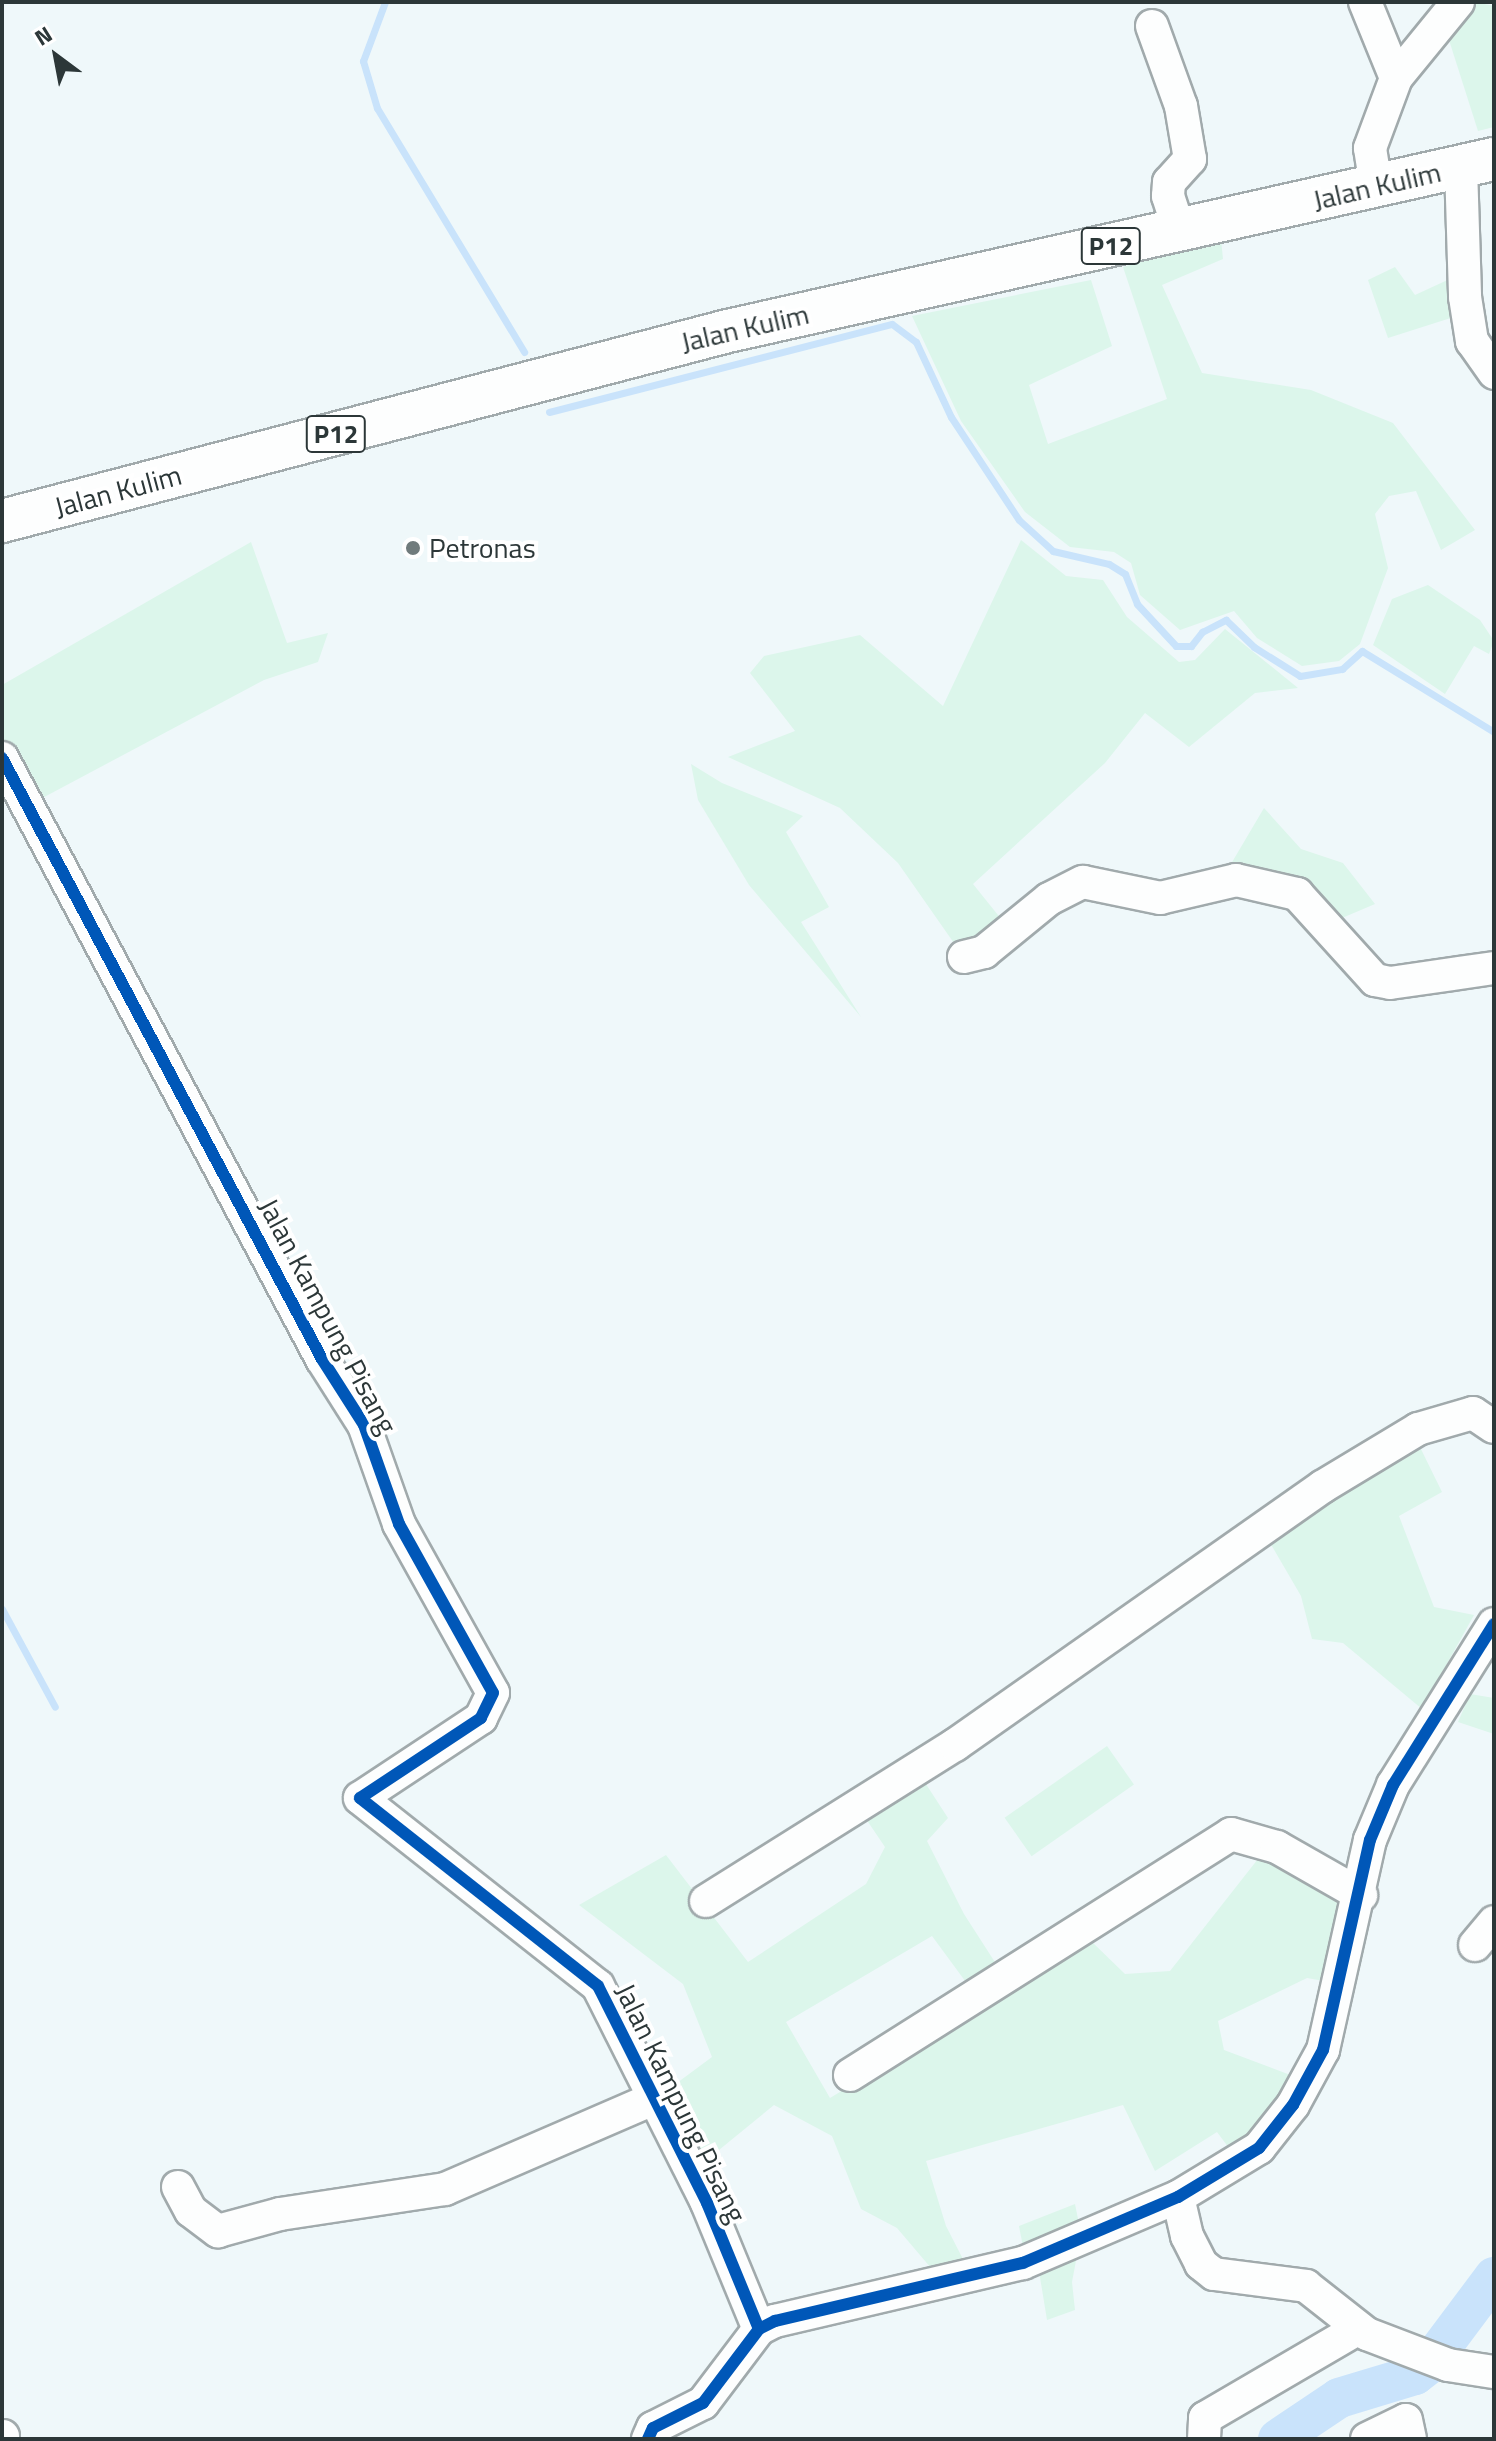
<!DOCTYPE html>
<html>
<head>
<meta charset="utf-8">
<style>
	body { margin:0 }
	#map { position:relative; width:1496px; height:2441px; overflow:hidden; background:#eff8fa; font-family:"Titillium Web",sans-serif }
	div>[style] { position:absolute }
	.green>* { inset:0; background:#dcf6eb; transform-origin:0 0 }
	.stream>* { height:7px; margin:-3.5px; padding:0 3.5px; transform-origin:3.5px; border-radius:3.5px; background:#c9e3fb }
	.river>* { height:40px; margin:-20px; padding:0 20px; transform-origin:20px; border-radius:20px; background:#c9e3fb }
	.roads { filter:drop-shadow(2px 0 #a1aaac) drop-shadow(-2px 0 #a1aaac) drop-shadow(0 2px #a1aaac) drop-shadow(0 -2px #a1aaac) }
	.minor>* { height:32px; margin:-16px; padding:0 16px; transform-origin:16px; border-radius:16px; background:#fdfefe }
	.major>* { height:42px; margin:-21px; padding:0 21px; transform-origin:21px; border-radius:21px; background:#fdfefe }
	.cycleway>* { height:12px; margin:-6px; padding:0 6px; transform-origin:6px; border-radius:6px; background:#0057b8 }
	.dots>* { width:22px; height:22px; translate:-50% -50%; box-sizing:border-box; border:4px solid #fff; border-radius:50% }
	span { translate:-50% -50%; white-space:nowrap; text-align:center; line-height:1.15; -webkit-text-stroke:8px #fff; paint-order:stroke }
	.shield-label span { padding:2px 6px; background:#fff; border:2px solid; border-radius:6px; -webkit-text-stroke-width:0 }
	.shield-label { font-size:26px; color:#2c3738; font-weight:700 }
	.street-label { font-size:28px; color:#2c3738 }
	.poi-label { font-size:28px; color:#2c3738 }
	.left { translate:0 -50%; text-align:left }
	.frame { position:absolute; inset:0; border:4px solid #2c3738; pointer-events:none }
	.north { position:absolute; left:16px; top:16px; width:80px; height:80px; -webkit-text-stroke:6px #fff; paint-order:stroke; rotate:328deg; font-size:22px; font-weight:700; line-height:32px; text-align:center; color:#2c3738 }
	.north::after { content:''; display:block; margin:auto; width:28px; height:36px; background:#2c3738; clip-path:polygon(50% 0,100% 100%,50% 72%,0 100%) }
</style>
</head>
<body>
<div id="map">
	<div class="green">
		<i style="clip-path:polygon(1475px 2px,1494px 6px,1494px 127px,1478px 131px,1449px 40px)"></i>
		<i style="clip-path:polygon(1221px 239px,1223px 259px,1162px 285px,1202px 373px,1311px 390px,1393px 423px,1475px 530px,1441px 550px,1416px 491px,1389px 496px,1375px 514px,1388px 568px,1360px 644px,1339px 661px,1302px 666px,1257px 638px,1234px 611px,1180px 630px,1140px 595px,1131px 563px,1114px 552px,1070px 547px,1025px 512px,961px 421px,912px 316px,1091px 280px,1112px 346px,1029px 385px,1048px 444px,1167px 399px,1123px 267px)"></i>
		<i style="clip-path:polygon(1395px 267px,1415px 295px,1454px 277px,1457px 316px,1388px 338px,1368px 280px)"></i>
		<i style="clip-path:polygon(1021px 540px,1066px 576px,1103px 580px,1127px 617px,1179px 662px,1195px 660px,1225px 629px,1298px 688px,1255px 693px,1189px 747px,1145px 713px,1105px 763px,973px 884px,1002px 920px,975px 942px,956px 946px,898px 863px,840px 808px,728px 757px,795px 731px,750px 673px,764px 656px,860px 635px,943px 706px)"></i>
		<i style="clip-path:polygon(251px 542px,287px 643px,328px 633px,318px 662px,264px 680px,33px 803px,2px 745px,2px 685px)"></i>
		<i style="clip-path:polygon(1428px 585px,1480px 620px,1494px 641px,1489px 654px,1474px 646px,1445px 694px,1373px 645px,1392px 599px)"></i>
		<i style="clip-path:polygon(691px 764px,722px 783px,803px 816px,786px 832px,829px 907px,801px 922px,861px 1017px,749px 885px,698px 800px)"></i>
		<i style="clip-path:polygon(1264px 808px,1301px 849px,1343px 863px,1375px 904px,1335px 921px,1228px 869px)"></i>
		<i style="clip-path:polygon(1416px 1439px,1442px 1492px,1399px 1516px,1434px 1607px,1474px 1615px,1422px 1709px,1343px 1643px,1312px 1639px,1301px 1596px,1266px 1536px)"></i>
		<i style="clip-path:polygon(1470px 1694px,1494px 1698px,1494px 1734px,1458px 1722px)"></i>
		<i style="left:1107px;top:1746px;width:47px;height:125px;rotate:55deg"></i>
		<i style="clip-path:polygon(922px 1778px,948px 1818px,927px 1841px,964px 1914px,1000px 1970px,971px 1989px,932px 1936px,786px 2022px,830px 2098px,1090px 1940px,1125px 1974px,1170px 1971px,1265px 1850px,1350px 1898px,1335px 1983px,1307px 1978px,1218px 2021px,1224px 2050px,1293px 2076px,1266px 2127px,1232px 2152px,1217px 2132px,1155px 2171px,1123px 2105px,926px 2161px,946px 2226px,965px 2263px,931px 2268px,897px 2228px,861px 2209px,832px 2136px,774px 2105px,703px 2163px,658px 2097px,712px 2057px,683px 1984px,579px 1905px,666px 1855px,748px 1962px,866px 1884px,885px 1847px,864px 1816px)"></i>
		<i style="clip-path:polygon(1075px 2204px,1079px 2224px,1023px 2247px,1019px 2226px)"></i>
		<i style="clip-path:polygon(1078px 2250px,1072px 2282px,1075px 2310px,1047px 2320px,1038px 2265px)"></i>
	</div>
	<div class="stream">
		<i style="left:385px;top:2px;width:63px;rotate:110.4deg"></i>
		<i style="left:363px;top:61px;width:49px;rotate:73.4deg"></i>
		<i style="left:377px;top:108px;width:285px;rotate:58.9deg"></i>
		<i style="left:549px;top:412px;width:354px;rotate:-14.4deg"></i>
		<i style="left:892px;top:324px;width:30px;rotate:37deg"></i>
		<i style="left:916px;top:342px;width:83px;rotate:65deg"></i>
		<i style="left:951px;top:417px;width:123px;rotate:56.6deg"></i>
		<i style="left:1019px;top:520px;width:46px;rotate:42.4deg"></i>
		<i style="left:1053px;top:551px;width:57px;rotate:13.1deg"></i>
		<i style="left:1109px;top:564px;width:19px;rotate:32deg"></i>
		<i style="left:1125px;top:574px;width:32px;rotate:68deg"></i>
		<i style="left:1137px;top:604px;width:57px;rotate:47.1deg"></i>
		<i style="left:1176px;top:646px;width:15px"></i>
		<i style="left:1191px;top:646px;width:18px;rotate:-52deg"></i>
		<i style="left:1202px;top:632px;width:27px;rotate:-27deg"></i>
		<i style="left:1226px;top:620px;width:39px;rotate:44deg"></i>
		<i style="left:1254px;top:647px;width:54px;rotate:32.2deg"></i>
		<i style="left:1300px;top:676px;width:43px;rotate:-9.5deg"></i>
		<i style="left:1342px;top:669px;width:27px;rotate:-42deg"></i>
		<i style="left:1362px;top:651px;width:155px;rotate:31.5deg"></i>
		<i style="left:2px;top:1609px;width:111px;rotate:61.6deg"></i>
	</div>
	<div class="river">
		<i style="left:1278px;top:2439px;width:73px;rotate:-33.9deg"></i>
		<i style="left:1339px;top:2398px;width:79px;rotate:-16.8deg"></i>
		<i style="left:1415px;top:2375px;width:18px;rotate:-38deg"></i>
		<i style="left:1429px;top:2364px;width:109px;rotate:-53.2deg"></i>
	</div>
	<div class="roads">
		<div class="minor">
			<i style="left:1365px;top:2px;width:82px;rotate:67.8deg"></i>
			<i style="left:1152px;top:26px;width:85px;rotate:70.1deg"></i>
			<i style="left:1181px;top:106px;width:54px;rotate:80.4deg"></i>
			<i style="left:1190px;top:159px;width:31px;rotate:132deg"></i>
			<i style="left:1169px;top:182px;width:14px;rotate:94deg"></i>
			<i style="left:1168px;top:196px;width:36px;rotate:72deg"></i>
			<i style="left:1461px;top:167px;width:130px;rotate:88.2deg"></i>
			<i style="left:1465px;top:297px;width:45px;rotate:81deg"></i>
			<i style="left:1472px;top:341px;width:39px;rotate:55deg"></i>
			<i style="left:1376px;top:186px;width:38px;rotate:-99deg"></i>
			<i style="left:1370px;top:148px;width:75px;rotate:-69.6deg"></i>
			<i style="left:1396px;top:78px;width:98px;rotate:-50.8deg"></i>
			<i style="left:2px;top:758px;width:681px;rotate:61.97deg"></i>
			<i style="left:322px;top:1359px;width:78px;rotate:57.5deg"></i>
			<i style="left:364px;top:1425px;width:105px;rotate:70.5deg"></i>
			<i style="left:399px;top:1524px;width:193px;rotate:60.9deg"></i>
			<i style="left:493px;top:1693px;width:28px;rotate:116deg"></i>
			<i style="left:481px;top:1718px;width:145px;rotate:146.5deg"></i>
			<i style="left:360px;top:1798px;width:303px;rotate:38.3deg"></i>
			<i style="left:598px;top:1986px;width:243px;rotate:63.3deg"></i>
			<i style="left:707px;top:2203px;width:136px;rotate:67.6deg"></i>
			<i style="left:964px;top:957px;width:21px;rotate:-14deg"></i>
			<i style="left:984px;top:952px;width:84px;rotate:-39.2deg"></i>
			<i style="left:1049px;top:899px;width:38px;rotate:-27deg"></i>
			<i style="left:1083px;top:882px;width:79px;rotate:11.7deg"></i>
			<i style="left:1160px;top:898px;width:78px;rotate:-13.3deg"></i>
			<i style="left:1236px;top:880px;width:63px;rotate:12.9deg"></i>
			<i style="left:1297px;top:894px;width:116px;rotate:47.8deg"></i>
			<i style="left:1375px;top:980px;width:15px;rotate:11deg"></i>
			<i style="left:1390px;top:983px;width:105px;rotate:-8.2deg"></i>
			<i style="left:706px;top:1901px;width:294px;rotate:-32.1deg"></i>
			<i style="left:955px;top:1745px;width:449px;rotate:-35.1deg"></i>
			<i style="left:1322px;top:1487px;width:112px;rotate:-31.1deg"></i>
			<i style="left:1418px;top:1429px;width:57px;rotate:-16.2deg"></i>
			<i style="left:1473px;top:1413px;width:25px;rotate:34deg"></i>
			<i style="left:1475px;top:1945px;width:30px;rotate:-50deg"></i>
			<i style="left:850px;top:2075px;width:451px;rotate:-32.3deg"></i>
			<i style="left:1231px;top:1834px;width:48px;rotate:15.8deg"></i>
			<i style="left:1277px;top:1847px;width:97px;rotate:29.7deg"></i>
			<i style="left:178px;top:2187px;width:27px;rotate:62deg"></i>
			<i style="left:191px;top:2211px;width:34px;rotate:37deg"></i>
			<i style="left:218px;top:2231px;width:64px;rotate:-15.3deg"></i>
			<i style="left:280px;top:2214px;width:167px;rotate:-8.6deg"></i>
			<i style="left:445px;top:2189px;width:227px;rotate:-23.4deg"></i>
			<i style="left:1178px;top:2197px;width:40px;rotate:77deg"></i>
			<i style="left:1187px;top:2236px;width:31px;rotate:63deg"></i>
			<i style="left:1201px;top:2264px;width:16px;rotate:38deg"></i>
			<i style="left:1214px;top:2274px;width:93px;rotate:7.4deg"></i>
			<i style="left:1306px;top:2286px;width:78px;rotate:38.2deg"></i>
			<i style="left:1367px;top:2334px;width:87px;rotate:20.9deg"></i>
			<i style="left:1448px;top:2365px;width:47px;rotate:8.7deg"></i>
			<i style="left:3px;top:2436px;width:3px;rotate:90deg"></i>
			<i style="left:648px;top:2439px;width:12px;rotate:-66deg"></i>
			<i style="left:653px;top:2428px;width:56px;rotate:-26.6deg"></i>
			<i style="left:703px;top:2403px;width:93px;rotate:-52.9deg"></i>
			<i style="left:759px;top:2329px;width:18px;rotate:-27deg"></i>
			<i style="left:775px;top:2321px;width:255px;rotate:-13.2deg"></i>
			<i style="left:1023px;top:2263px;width:168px;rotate:-23.1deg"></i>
			<i style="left:1178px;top:2197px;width:95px;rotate:-31.2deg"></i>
			<i style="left:1259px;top:2148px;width:55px;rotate:-51.7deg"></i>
			<i style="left:1293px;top:2105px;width:63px;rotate:-61.4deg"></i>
			<i style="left:1323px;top:2050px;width:215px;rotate:-77.4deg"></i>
			<i style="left:1370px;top:1840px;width:60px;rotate:-67.3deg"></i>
			<i style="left:1393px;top:1785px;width:190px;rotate:-57.9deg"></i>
			<i style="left:1204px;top:2439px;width:21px;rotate:-87deg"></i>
			<i style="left:1205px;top:2418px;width:178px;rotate:-30.3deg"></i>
			<i style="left:1367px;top:2439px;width:43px;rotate:-26deg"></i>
			<i style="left:1406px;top:2420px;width:19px;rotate:78deg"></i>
		</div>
		<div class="major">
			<i style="left:2px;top:521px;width:750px;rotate:-14.67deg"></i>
			<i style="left:728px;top:331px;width:785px;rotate:-12.66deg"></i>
		</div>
	</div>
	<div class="cycleway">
		<i style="left:2px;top:758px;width:681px;rotate:61.97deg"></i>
		<i style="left:322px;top:1359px;width:78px;rotate:57.5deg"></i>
		<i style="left:364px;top:1425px;width:105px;rotate:70.5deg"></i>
		<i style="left:399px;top:1524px;width:193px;rotate:60.9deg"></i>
		<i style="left:493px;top:1693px;width:28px;rotate:116deg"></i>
		<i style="left:481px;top:1718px;width:145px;rotate:146.5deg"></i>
		<i style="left:360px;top:1798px;width:303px;rotate:38.3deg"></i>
		<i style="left:598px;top:1986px;width:243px;rotate:63.3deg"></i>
		<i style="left:707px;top:2203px;width:136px;rotate:67.6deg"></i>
		<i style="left:648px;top:2439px;width:12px;rotate:-66deg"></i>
		<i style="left:653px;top:2428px;width:56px;rotate:-26.6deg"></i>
		<i style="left:703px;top:2403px;width:93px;rotate:-52.9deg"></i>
		<i style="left:759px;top:2329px;width:18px;rotate:-27deg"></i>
		<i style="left:775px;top:2321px;width:255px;rotate:-13.2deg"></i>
		<i style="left:1023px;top:2263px;width:168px;rotate:-23.1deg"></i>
		<i style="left:1178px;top:2197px;width:95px;rotate:-31.2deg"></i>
		<i style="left:1259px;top:2148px;width:55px;rotate:-51.7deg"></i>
		<i style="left:1293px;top:2105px;width:63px;rotate:-61.4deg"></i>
		<i style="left:1323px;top:2050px;width:215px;rotate:-77.4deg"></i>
		<i style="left:1370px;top:1840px;width:60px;rotate:-67.3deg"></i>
		<i style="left:1393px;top:1785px;width:190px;rotate:-57.9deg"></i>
	</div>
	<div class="dots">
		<i style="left:413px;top:548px;background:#707b7c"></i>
	</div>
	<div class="shield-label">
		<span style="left:1111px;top:246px">P12</span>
		<span style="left:336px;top:434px">P12</span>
	</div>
	<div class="street-label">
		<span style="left:1377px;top:186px;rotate:-13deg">Jalan Kulim</span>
		<span style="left:745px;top:328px;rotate:-13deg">Jalan Kulim</span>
		<span style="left:118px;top:491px;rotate:-15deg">Jalan Kulim</span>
		<span style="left:328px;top:1316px;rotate:62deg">Jalan Kampung Pisang</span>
		<span style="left:681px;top:2103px;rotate:64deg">Jalan Kampung Pisang</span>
	</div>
	<div class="poi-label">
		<span class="left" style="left:429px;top:548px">Petronas</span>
	</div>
	<div class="frame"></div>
	<div class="north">N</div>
</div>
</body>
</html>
